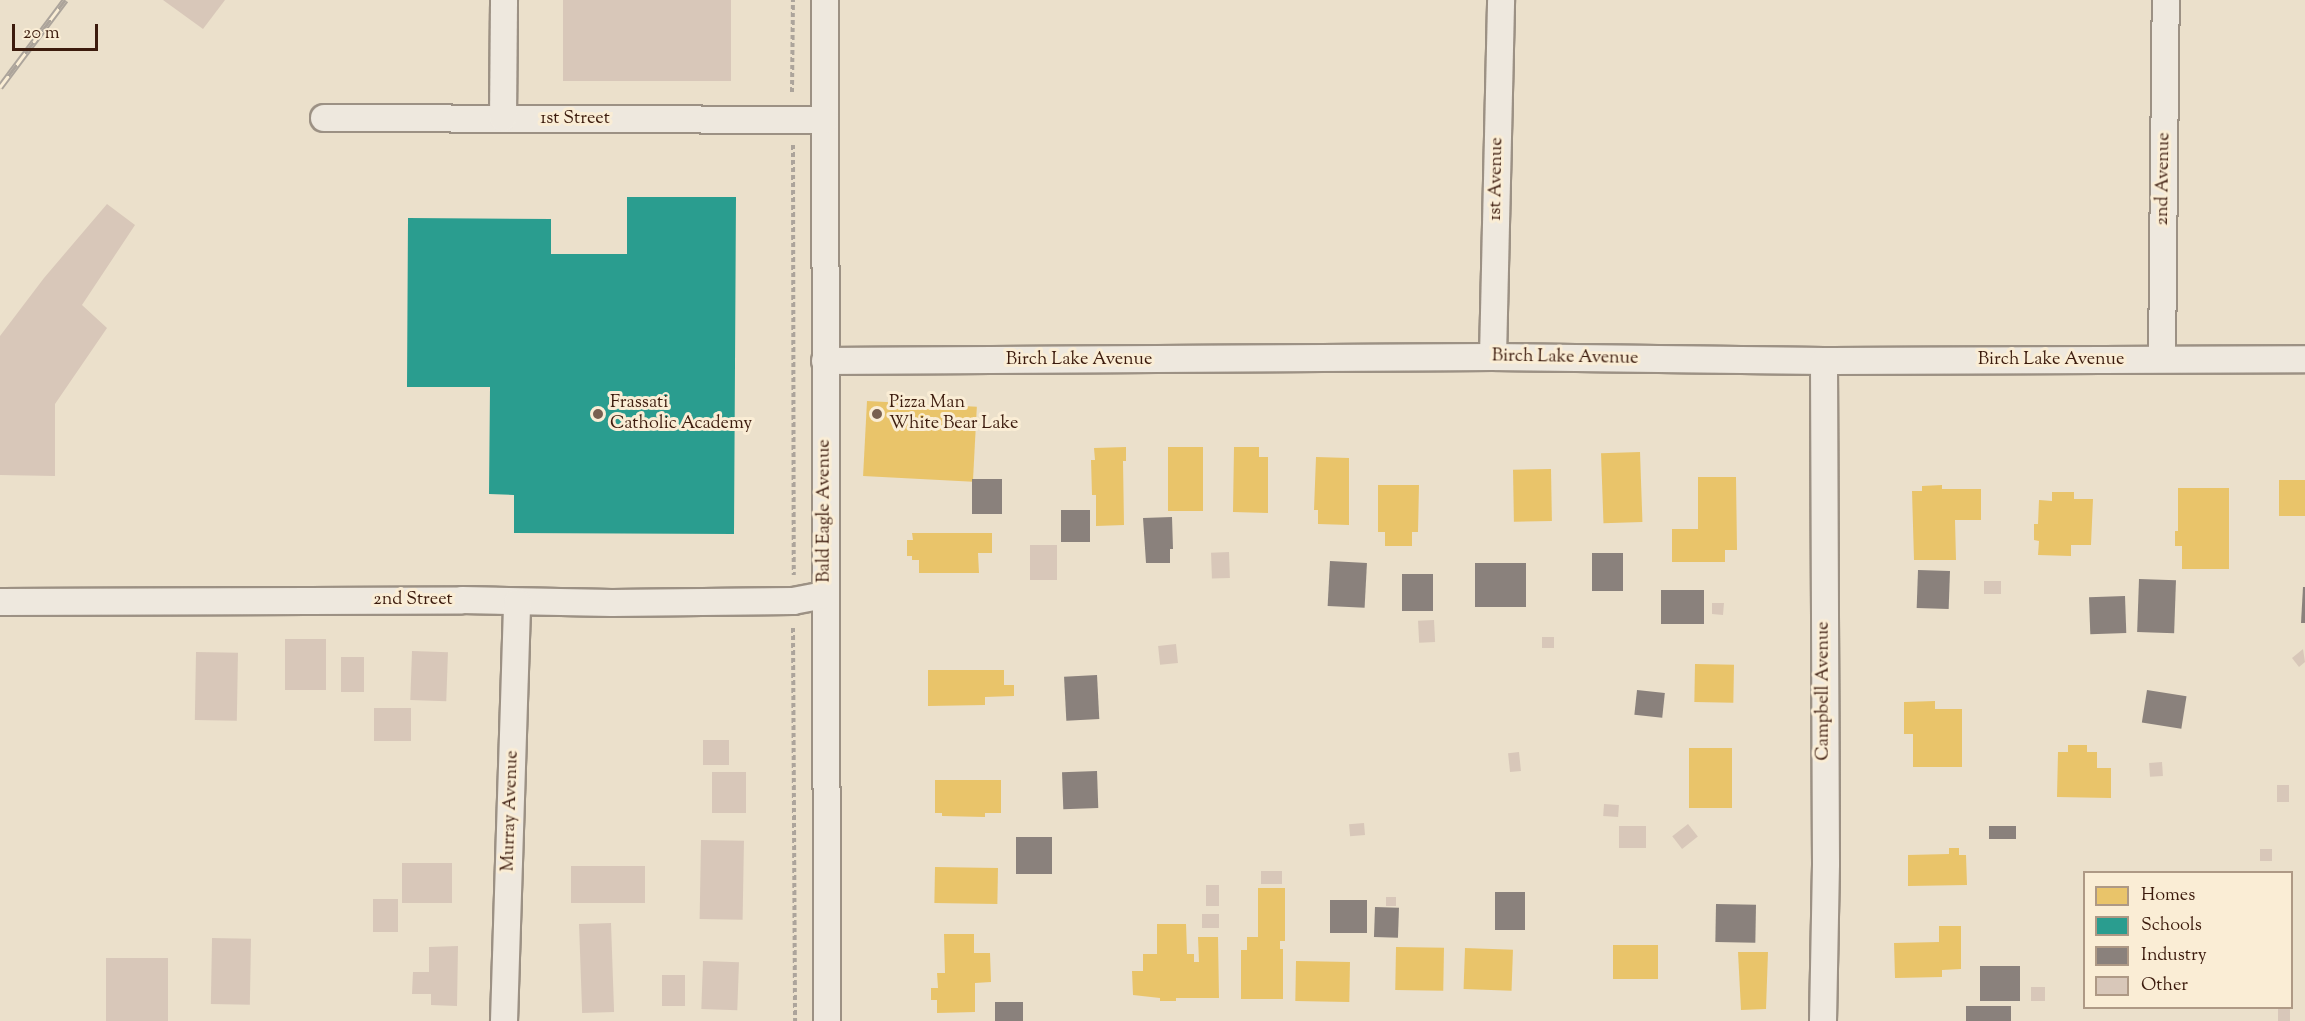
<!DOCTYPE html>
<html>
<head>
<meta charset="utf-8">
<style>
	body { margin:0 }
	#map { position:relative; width:2305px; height:1021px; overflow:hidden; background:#ebe0cb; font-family:"Sorts Mill Goudy",serif }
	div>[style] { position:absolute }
	.homes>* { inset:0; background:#e9c46a; transform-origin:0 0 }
	.schools>* { inset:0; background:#2a9d8f }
	.industry>* { inset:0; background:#8a817c; transform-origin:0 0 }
	.building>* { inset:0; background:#d8c7b9; transform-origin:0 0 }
	.path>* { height:4px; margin-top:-2px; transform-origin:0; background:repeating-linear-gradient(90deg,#aca49b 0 4.5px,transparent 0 7.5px) }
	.roads { filter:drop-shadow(2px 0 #9c9184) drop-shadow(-2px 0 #9c9184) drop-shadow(0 2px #9c9184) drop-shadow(0 -2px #9c9184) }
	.street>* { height:26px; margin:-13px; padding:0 13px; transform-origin:13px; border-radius:13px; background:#eee8de }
	.rail>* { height:7px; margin-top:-3.5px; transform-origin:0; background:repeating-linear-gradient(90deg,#faedd5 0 14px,#aca49b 0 28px); box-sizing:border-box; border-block:2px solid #aca49b }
	.dots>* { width:16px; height:16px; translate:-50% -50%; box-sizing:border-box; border:3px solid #faedd5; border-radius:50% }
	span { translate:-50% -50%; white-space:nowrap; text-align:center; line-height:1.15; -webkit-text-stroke:6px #faedd5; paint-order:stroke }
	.street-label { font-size:18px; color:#3c1b0d }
	.poi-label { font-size:18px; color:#3c1b0d }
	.left { translate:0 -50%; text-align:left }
	.legend { position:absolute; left:2083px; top:871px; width:210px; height:138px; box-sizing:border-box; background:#faedd5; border:2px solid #ae9985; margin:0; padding:8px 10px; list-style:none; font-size:18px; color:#3c1b0d }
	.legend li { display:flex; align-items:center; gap:12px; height:30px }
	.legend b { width:30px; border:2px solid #ae9985 }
	.scale { position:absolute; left:12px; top:24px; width:86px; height:27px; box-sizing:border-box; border:3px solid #3c1b0d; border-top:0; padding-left:8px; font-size:18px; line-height:21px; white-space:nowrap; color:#3c1b0d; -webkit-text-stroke:4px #faedd5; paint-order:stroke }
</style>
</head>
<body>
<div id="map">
	<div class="homes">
		<i style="left:867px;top:401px;width:110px;height:75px;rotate:3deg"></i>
		<i style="clip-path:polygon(1126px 447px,1126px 461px,1123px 461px,1124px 525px,1096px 526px,1096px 495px,1092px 495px,1091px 460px,1095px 460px,1094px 448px)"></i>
		<i style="left:1168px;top:447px;width:35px;height:64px"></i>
		<i style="clip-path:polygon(1234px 447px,1259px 447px,1259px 457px,1268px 457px,1268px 513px,1233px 512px)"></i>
		<i style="left:1640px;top:452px;width:70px;height:39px;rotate:88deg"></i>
		<i style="clip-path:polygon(1316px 457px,1349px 458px,1349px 525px,1318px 524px,1318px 510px,1314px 510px)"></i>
		<i style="left:1551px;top:469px;width:52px;height:38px;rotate:89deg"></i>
		<i style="clip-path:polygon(1698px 477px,1736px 477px,1737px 550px,1725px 550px,1725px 562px,1672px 562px,1672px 529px,1698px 529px)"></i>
		<i style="left:2279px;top:480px;width:26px;height:36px"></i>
		<i style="clip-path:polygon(1378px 485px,1419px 485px,1418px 532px,1412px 532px,1412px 546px,1385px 546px,1385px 532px,1378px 532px)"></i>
		<i style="clip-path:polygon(1942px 485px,1942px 489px,1981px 489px,1981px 520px,1955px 520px,1956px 560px,1914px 560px,1912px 491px,1922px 491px,1922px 486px)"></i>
		<i style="clip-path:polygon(2178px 488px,2229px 488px,2229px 569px,2182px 569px,2182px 546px,2175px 546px,2175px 531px,2178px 531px)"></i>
		<i style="clip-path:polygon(2052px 492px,2074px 492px,2074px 499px,2093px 499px,2091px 545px,2071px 545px,2071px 556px,2038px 555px,2039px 541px,2034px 540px,2034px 524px,2038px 524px,2039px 500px,2052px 501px)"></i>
		<i style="clip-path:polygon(912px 533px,992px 533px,992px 553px,978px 553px,979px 573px,919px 573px,919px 560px,912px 560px,912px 556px,907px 556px,907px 540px,913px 540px)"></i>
		<i style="left:1695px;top:664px;width:39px;height:38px;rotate:1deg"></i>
		<i style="clip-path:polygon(928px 670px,1004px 670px,1004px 685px,1014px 685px,1014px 696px,985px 697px,985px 705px,928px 706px)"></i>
		<i style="clip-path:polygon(1935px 701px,1935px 709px,1962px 709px,1962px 767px,1913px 767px,1913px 734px,1904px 734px,1904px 702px)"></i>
		<i style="clip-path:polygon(2068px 745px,2087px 745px,2087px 752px,2097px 752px,2097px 768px,2111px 768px,2111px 798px,2057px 797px,2058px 752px,2068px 752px)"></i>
		<i style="left:1689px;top:748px;width:43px;height:60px"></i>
		<i style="clip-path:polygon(935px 780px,1001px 780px,1001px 813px,985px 813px,985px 817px,942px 816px,942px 813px,935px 813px)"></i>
		<i style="clip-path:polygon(1949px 848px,1959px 848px,1959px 855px,1966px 855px,1967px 885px,1908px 886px,1908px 855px,1949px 854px)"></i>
		<i style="left:935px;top:867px;width:63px;height:36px;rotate:1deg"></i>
		<i style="clip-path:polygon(1258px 888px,1285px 888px,1285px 941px,1280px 941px,1280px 949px,1283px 949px,1283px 999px,1241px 999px,1241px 950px,1247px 950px,1247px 937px,1258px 937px)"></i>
		<i style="clip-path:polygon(1157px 924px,1186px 924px,1187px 954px,1194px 954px,1194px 962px,1199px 962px,1198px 937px,1218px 937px,1219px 998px,1176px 998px,1176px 1001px,1160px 1001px,1160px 998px,1133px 995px,1132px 971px,1143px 971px,1143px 954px,1157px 954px)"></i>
		<i style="clip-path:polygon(1939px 926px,1961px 926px,1961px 969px,1942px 970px,1942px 977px,1895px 978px,1894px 943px,1939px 942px)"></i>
		<i style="clip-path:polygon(944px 934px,974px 934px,974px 953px,990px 953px,991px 982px,975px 983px,975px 1012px,937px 1013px,937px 1000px,931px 1000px,931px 988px,938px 988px,937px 973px,945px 973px)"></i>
		<i style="left:1658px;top:945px;width:34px;height:45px;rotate:90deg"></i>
		<i style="left:1396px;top:947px;width:48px;height:43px;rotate:1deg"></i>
		<i style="left:1465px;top:948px;width:48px;height:41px;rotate:2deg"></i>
		<i style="clip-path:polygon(1738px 952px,1768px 952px,1766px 1009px,1741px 1010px)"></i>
		<i style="left:1296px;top:961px;width:54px;height:40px;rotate:1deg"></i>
	</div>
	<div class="schools">
		<i style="clip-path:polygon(627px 197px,736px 197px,734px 534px,514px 533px,514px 495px,489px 494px,490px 387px,407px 387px,408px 218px,551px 219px,551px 254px,627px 254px)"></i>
	</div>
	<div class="industry">
		<i style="left:972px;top:479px;width:30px;height:35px"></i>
		<i style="left:1061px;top:510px;width:29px;height:32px"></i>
		<i style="clip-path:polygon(1172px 517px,1173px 549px,1170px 549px,1170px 563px,1146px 563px,1143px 518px)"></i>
		<i style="left:1592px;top:553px;width:31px;height:38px"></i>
		<i style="left:1330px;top:561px;width:37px;height:45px;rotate:3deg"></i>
		<i style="left:1475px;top:563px;width:51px;height:44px"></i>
		<i style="left:1918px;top:570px;width:32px;height:38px;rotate:2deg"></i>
		<i style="left:1433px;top:574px;width:37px;height:31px;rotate:90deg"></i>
		<i style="left:2139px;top:579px;width:37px;height:53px;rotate:2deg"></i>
		<i style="clip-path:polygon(2303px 587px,2305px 587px,2305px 623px,2301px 623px)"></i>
		<i style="left:1661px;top:590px;width:43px;height:34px"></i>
		<i style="left:2125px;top:596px;width:37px;height:36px;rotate:88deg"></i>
		<i style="left:1097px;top:675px;width:44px;height:33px;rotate:87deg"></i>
		<i style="left:1637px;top:690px;width:28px;height:25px;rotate:6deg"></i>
		<i style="left:2147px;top:690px;width:40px;height:33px;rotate:9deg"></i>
		<i style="left:1097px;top:771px;width:37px;height:35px;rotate:88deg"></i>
		<i style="left:1989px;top:826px;width:27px;height:13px"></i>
		<i style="left:1016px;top:837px;width:36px;height:37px"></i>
		<i style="left:1495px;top:892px;width:30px;height:38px"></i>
		<i style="left:1330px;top:900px;width:37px;height:33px"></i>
		<i style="left:1716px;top:904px;width:40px;height:38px;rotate:1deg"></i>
		<i style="left:1375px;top:907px;width:24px;height:30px;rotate:2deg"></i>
		<i style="left:1980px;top:966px;width:40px;height:35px"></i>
		<i style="left:995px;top:1002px;width:28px;height:19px"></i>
		<i style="left:1966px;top:1006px;width:45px;height:15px"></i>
	</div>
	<div class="building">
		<i style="clip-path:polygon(163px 0,225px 0,203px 29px)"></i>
		<i style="left:563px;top:0;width:168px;height:81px"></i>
		<i style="clip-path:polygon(107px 204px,135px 225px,82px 305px,107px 328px,55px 404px,55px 476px,0 475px,0 336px,44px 278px)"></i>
		<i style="left:1057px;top:545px;width:35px;height:27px;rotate:90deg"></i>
		<i style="left:1229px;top:552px;width:26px;height:18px;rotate:88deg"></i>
		<i style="left:1984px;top:581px;width:17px;height:13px"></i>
		<i style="clip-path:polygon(1712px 603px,1724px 603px,1723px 615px,1712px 614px)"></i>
		<i style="left:1434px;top:620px;width:22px;height:16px;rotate:87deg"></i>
		<i style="left:1542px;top:637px;width:12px;height:11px"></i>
		<i style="left:285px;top:639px;width:41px;height:51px"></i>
		<i style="left:1176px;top:644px;width:19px;height:18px;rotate:84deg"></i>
		<i style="clip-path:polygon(2303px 649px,2305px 662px,2299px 667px,2292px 658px)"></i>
		<i style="left:412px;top:651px;width:36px;height:49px;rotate:2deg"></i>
		<i style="left:196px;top:652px;width:42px;height:68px;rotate:1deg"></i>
		<i style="left:341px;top:657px;width:23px;height:35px"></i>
		<i style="left:374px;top:708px;width:37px;height:33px"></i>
		<i style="left:703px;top:740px;width:26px;height:25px"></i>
		<i style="left:1519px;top:752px;width:19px;height:11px;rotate:84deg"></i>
		<i style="left:2162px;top:762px;width:14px;height:13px;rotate:86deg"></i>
		<i style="left:712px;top:772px;width:34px;height:41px"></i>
		<i style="left:2277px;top:785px;width:12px;height:17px"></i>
		<i style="left:1604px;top:804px;width:15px;height:12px;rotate:4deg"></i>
		<i style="left:1364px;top:823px;width:12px;height:15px;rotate:85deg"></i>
		<i style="left:1688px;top:824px;width:16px;height:20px;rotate:52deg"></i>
		<i style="left:1619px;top:826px;width:27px;height:22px"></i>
		<i style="left:701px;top:840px;width:43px;height:79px;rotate:1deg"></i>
		<i style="left:2260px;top:849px;width:12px;height:12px"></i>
		<i style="left:402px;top:863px;width:50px;height:40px"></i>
		<i style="left:571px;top:866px;width:74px;height:37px"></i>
		<i style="left:1261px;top:871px;width:21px;height:13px"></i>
		<i style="left:1206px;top:885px;width:13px;height:21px"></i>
		<i style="left:1386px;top:897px;width:10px;height:9px"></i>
		<i style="left:398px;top:899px;width:33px;height:25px;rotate:90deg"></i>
		<i style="left:1219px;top:914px;width:14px;height:17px;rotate:90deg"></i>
		<i style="left:611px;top:923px;width:89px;height:32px;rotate:88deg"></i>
		<i style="left:212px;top:938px;width:39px;height:66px;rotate:1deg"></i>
		<i style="clip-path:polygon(458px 946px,457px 1006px,431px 1005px,431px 994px,412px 994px,413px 972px,429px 972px,429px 947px)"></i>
		<i style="left:106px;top:958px;width:62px;height:63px"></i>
		<i style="left:703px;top:961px;width:36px;height:48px;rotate:2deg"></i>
		<i style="left:662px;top:975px;width:23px;height:31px"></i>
		<i style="left:2031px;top:987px;width:14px;height:14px"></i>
		<i style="left:2278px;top:1008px;width:12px;height:13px"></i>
	</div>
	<div class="path">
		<i style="left:792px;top:92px;width:92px;rotate:-89.4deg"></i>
		<i style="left:793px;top:145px;width:430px;rotate:89.9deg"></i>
		<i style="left:793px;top:628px;width:393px;rotate:89.7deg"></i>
	</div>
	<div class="roads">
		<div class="street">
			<i style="left:825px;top:0;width:1021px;rotate:89.89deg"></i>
			<i style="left:324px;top:118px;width:501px;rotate:0.23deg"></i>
			<i style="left:503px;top:118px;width:118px;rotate:-89.5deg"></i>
			<i style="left:1493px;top:357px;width:357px;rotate:-88.7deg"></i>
			<i style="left:2162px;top:359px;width:359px;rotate:-89.4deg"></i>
			<i style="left:825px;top:361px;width:668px;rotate:-0.34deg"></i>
			<i style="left:1493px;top:357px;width:331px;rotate:0.7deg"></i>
			<i style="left:1824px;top:361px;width:481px;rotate:-0.2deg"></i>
			<i style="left:0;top:602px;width:462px;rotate:-0.2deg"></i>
			<i style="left:462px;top:600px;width:150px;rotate:1.1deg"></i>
			<i style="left:612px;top:603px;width:181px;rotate:-0.6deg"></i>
			<i style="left:793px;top:601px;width:32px;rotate:-11deg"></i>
			<i style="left:504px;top:1021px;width:419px;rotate:-88.2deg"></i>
			<i style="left:1823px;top:1021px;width:158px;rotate:-88.9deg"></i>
			<i style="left:1826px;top:863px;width:502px;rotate:-90.23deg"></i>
		</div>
	</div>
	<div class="rail">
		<i style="left:0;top:87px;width:109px;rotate:-53.2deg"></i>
	</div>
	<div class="dots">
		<i style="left:598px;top:414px;background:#796050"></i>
		<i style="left:877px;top:414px;background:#796050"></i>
	</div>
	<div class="street-label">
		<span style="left:575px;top:119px">1st Street</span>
		<span style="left:1497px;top:179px;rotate:-89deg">1st Avenue</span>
		<span style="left:2164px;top:179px;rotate:-89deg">2nd Avenue</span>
		<span style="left:1565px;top:358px;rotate:1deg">Birch Lake Avenue</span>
		<span style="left:1079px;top:360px">Birch Lake Avenue</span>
		<span style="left:2051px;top:360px">Birch Lake Avenue</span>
		<span style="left:825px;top:511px;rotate:-90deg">Bald Eagle Avenue</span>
		<span style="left:413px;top:600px">2nd Street</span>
		<span style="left:1824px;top:691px;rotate:-90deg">Campbell Avenue</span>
		<span style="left:511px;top:811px;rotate:-88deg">Murray Avenue</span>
	</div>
	<div class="poi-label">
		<span class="left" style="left:610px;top:414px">Frassati<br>Catholic Academy</span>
		<span class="left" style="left:889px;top:414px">Pizza Man<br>White Bear Lake</span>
	</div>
	<ul class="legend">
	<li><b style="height:16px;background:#e9c46a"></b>Homes</li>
	<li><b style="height:16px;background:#2a9d8f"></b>Schools</li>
	<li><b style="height:16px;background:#8a817c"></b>Industry</li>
	<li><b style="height:16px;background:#d8c7b9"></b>Other</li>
	</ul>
	<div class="scale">20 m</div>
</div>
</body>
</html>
